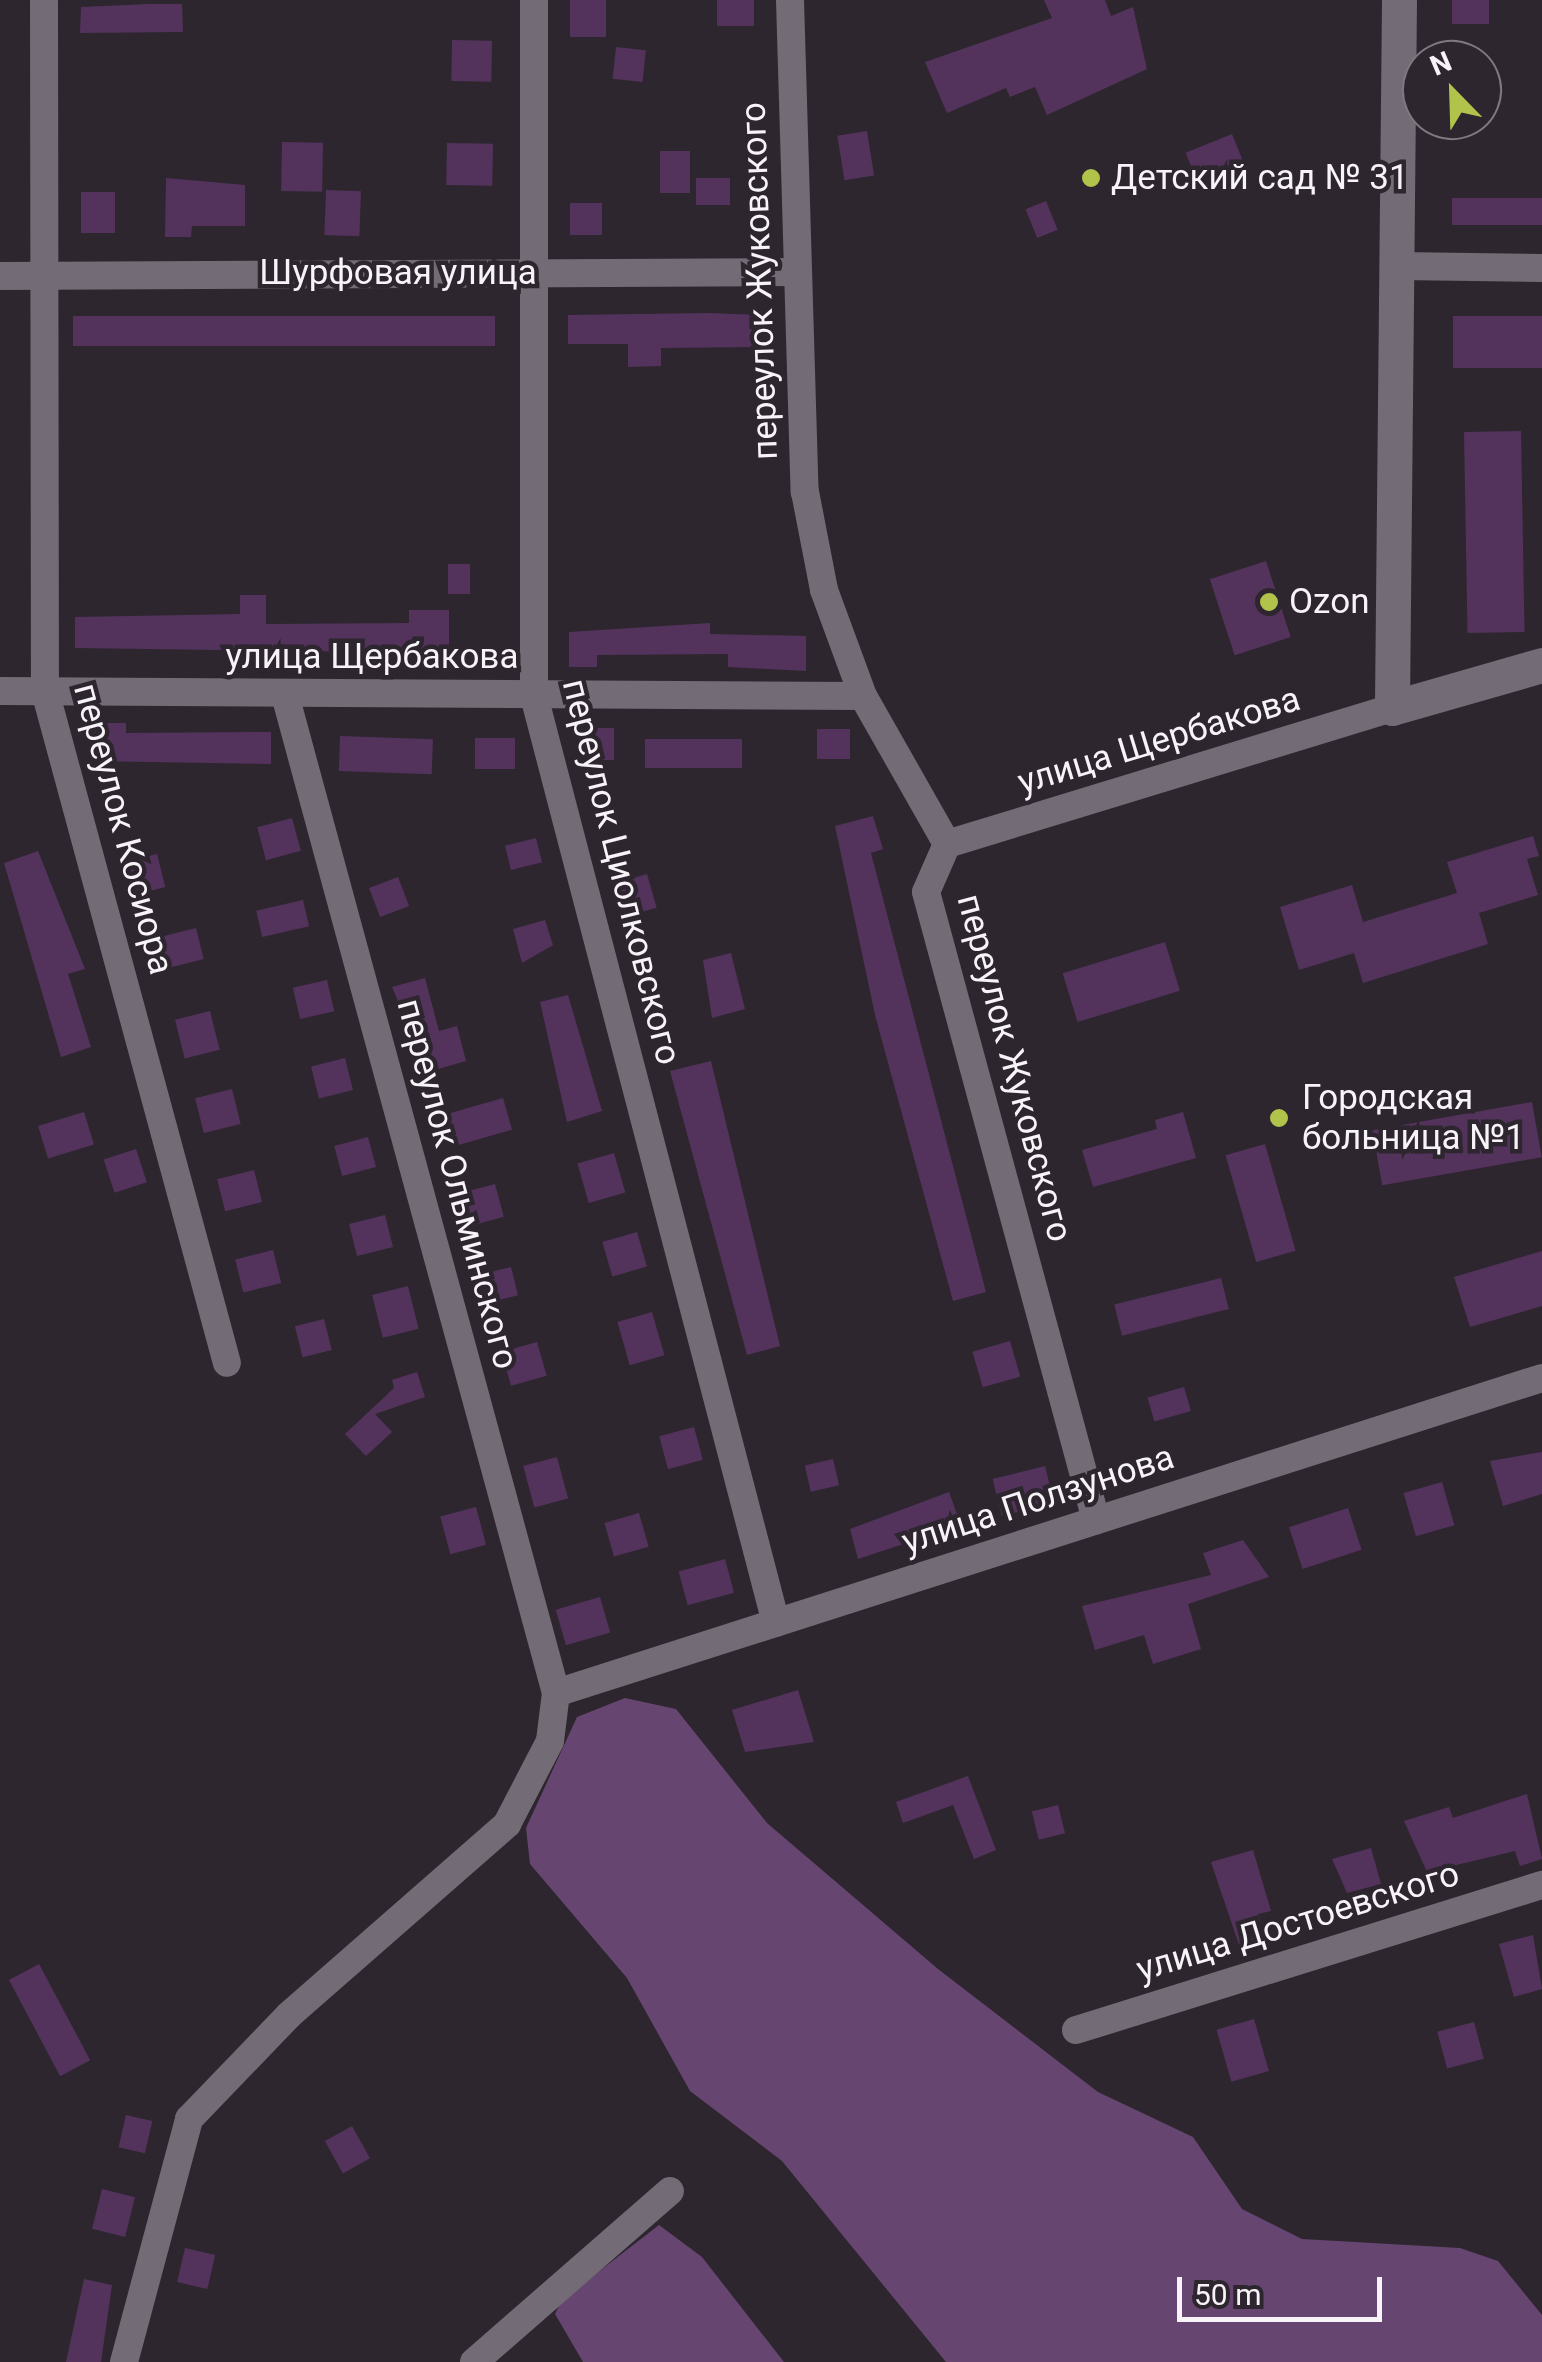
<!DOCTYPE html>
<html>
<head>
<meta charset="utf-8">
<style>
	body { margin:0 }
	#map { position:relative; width:1542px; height:2362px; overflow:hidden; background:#2d262f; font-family:Roboto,sans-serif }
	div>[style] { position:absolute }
	.forest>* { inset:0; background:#664570 }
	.building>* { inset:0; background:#53335c; transform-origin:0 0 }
	.minor>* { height:28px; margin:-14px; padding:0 14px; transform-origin:14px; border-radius:14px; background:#736b75 }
	.tertiary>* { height:35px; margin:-17.5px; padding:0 17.5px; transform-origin:17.5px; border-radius:17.5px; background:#736b75 }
	.dots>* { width:28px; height:28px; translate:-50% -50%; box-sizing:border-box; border:5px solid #2d262f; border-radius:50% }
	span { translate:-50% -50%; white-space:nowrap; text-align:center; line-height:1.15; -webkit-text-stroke:9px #2d262f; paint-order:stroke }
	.poi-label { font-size:35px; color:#f8f3f9 }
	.left { translate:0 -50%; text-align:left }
	.street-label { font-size:35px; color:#f8f3f9 }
	.north { position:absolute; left:1402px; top:40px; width:100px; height:100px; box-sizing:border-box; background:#2d262f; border:2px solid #7e7880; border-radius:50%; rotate:337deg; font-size:28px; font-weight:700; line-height:40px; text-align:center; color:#f8f3f9 }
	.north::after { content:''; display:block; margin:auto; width:35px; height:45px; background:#b2c34c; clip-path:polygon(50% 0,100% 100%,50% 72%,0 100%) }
	.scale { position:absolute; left:1177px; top:2277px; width:205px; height:45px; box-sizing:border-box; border:5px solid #f8f3f9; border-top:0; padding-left:12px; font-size:30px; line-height:35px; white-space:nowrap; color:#f8f3f9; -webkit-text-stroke:8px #2d262f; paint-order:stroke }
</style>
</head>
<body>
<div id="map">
	<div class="forest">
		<i style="clip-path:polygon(625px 1698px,676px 1709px,767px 1823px,938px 1969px,1098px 2092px,1193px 2137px,1242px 2209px,1302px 2239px,1460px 2248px,1498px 2261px,1542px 2315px,1542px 2362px,946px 2362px,782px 2161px,690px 2091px,627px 1978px,530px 1864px,526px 1828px,577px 1717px)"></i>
		<i style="clip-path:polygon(659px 2225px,702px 2257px,784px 2362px,583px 2362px,555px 2314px,562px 2300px)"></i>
	</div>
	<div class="building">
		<i style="left:570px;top:0;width:36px;height:37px"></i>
		<i style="left:717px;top:0;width:37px;height:26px"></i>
		<i style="clip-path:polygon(1044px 0,1105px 0,1111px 16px,1133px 7px,1147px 69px,1047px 115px,1035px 87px,1010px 97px,1006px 88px,947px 113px,925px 62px,1052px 18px)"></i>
		<i style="left:1452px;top:0;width:37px;height:24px"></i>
		<i style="clip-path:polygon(149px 4px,182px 4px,183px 32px,80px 33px,81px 7px)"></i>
		<i style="left:452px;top:40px;width:40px;height:41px;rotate:1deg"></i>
		<i style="left:616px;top:47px;width:30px;height:32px;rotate:6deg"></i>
		<i style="left:867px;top:131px;width:45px;height:30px;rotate:81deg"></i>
		<i style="left:1232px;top:134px;width:31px;height:50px;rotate:68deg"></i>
		<i style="left:282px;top:142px;width:41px;height:49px;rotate:1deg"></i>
		<i style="left:447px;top:143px;width:46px;height:42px;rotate:1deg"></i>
		<i style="left:660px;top:151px;width:30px;height:42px"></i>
		<i style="clip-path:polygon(166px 178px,245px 185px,245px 226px,192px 226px,191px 237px,165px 237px)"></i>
		<i style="left:730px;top:178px;width:27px;height:34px;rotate:90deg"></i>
		<i style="left:326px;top:190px;width:35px;height:45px;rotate:2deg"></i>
		<i style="left:81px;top:192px;width:34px;height:41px"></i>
		<i style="left:1542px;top:198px;width:27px;height:90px;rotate:90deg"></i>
		<i style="left:1046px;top:201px;width:31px;height:22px;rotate:68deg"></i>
		<i style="left:602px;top:203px;width:32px;height:32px;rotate:90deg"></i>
		<i style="clip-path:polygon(710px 313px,758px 315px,759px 347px,661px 348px,661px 366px,628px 367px,628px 344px,568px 344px,568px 315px)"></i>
		<i style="left:495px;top:316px;width:30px;height:422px;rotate:90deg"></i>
		<i style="left:1542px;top:316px;width:52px;height:89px;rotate:90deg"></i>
		<i style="left:1521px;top:431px;width:201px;height:57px;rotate:89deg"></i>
		<i style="left:1266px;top:561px;width:80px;height:59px;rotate:72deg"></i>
		<i style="left:448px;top:564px;width:22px;height:30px"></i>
		<i style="clip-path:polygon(240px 595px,266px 595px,266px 624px,409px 623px,409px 610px,449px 610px,449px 653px,75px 648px,75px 617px,240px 614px)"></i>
		<i style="clip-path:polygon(710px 623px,710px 634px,806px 636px,806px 671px,728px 667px,728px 654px,597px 655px,597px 667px,569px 667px,569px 632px)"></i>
		<i style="clip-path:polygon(90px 723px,126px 723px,126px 733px,271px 732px,271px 764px,90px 761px)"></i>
		<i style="left:578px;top:728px;width:36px;height:32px"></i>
		<i style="left:817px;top:729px;width:33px;height:30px"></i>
		<i style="left:340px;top:736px;width:93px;height:35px;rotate:2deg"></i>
		<i style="left:475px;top:738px;width:40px;height:31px"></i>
		<i style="left:742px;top:739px;width:29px;height:97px;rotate:90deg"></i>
		<i style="clip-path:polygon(873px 816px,883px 849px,871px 853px,986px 1292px,953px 1301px,875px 1015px,835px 826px)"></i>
		<i style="left:292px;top:818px;width:34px;height:36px;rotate:75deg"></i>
		<i style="clip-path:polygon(1533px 836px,1539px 856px,1527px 859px,1538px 895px,1479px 913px,1488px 944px,1363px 983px,1354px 953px,1299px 970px,1280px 907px,1352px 885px,1363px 922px,1457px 893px,1447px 862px)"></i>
		<i style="left:536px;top:838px;width:25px;height:32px;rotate:76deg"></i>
		<i style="clip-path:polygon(38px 851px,85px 969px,68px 974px,91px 1047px,61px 1057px,4px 863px)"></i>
		<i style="left:157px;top:854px;width:34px;height:36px;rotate:76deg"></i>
		<i style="left:647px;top:874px;width:35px;height:37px;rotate:74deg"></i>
		<i style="left:398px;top:877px;width:31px;height:31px;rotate:69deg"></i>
		<i style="left:303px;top:900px;width:27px;height:48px;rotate:77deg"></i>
		<i style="clip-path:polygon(545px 920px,553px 945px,522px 963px,513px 929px)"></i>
		<i style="left:196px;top:928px;width:32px;height:44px;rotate:76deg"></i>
		<i style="left:1165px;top:942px;width:51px;height:107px;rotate:73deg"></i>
		<i style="clip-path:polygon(731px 953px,745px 1009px,712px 1018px,703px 960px)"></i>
		<i style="clip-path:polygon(425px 978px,439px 1031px,457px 1026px,466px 1061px,428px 1072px,392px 987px)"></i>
		<i style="left:327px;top:980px;width:32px;height:35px;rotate:77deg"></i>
		<i style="clip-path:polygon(568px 995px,602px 1111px,567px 1122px,540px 1002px)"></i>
		<i style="left:210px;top:1011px;width:40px;height:36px;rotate:76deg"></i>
		<i style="left:345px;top:1058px;width:33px;height:35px;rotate:76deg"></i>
		<i style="clip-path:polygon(711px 1061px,780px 1346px,747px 1355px,670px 1071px)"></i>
		<i style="left:232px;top:1089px;width:36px;height:38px;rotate:76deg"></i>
		<i style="left:503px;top:1098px;width:33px;height:61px;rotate:74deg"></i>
		<i style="left:1532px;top:1102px;width:56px;height:162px;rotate:80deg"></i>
		<i style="left:84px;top:1112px;width:34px;height:48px;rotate:73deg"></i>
		<i style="clip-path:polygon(1183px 1112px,1196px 1158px,1093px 1187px,1082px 1150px,1157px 1129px,1155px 1120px)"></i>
		<i style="left:368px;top:1137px;width:31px;height:35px;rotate:75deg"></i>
		<i style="left:1265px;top:1144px;width:111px;height:41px;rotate:74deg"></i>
		<i style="left:136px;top:1149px;width:35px;height:34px;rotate:72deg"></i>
		<i style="left:614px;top:1153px;width:41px;height:38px;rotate:74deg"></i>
		<i style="left:254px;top:1170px;width:33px;height:38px;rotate:76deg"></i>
		<i style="left:495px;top:1184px;width:34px;height:35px;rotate:75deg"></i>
		<i style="left:385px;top:1215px;width:33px;height:37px;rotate:76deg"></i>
		<i style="left:637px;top:1232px;width:36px;height:36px;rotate:74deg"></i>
		<i style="left:273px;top:1250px;width:34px;height:39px;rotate:76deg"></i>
		<i style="clip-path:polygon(1542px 1251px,1542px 1306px,1470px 1327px,1454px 1277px)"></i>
		<i style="left:511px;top:1267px;width:29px;height:30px;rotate:76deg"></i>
		<i style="left:1221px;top:1278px;width:32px;height:110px;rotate:76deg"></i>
		<i style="left:408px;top:1286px;width:44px;height:37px;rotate:76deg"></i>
		<i style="left:652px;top:1312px;width:45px;height:36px;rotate:74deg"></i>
		<i style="left:324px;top:1319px;width:32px;height:30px;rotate:76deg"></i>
		<i style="left:1010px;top:1341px;width:37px;height:39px;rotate:74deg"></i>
		<i style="left:537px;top:1342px;width:35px;height:37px;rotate:74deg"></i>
		<i style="clip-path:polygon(417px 1372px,425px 1397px,375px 1414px,392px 1432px,366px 1456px,345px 1434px,394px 1388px,392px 1380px)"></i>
		<i style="left:1184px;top:1387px;width:25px;height:38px;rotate:74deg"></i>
		<i style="left:694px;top:1427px;width:34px;height:36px;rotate:75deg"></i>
		<i style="clip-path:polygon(1542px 1452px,1542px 1494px,1503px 1506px,1490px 1461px)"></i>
		<i style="left:557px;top:1457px;width:43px;height:35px;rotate:75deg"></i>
		<i style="left:833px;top:1459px;width:27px;height:29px;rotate:77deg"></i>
		<i style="left:1045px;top:1466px;width:38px;height:54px;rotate:76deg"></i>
		<i style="left:1442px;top:1482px;width:45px;height:40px;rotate:74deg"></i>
		<i style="clip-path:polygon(949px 1492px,961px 1525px,858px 1559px,850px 1529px)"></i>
		<i style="left:476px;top:1507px;width:39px;height:37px;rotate:75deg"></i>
		<i style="left:1348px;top:1508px;width:44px;height:62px;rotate:72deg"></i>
		<i style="left:639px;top:1513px;width:35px;height:36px;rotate:74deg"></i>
		<i style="clip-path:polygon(1243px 1540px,1269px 1577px,1188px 1604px,1201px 1649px,1153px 1664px,1144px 1635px,1095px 1650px,1082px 1606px,1211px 1575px,1203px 1553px)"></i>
		<i style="left:725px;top:1559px;width:35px;height:48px;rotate:75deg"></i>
		<i style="left:600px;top:1597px;width:37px;height:46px;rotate:74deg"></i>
		<i style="clip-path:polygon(798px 1690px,814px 1742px,745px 1752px,732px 1710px)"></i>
		<i style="clip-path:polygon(968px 1776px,996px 1850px,974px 1859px,953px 1805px,903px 1823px,896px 1802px)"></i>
		<i style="clip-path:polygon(1527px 1794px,1542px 1859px,1520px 1866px,1515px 1851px,1427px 1872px,1404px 1821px,1449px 1807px,1453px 1818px)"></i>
		<i style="left:1058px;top:1805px;width:29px;height:27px;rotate:76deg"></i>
		<i style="clip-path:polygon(1371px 1848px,1381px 1884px,1347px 1893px,1332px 1859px)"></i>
		<i style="clip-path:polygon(1253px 1850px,1271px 1911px,1258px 1914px,1264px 1937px,1239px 1945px,1211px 1862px)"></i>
		<i style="clip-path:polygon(1533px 1935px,1542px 1989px,1514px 1997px,1499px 1944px)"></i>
		<i style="left:39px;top:1964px;width:109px;height:34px;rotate:62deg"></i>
		<i style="left:1254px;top:2019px;width:54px;height:39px;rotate:74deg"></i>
		<i style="left:1474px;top:2022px;width:38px;height:38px;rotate:75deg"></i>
		<i style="left:126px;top:2115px;width:27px;height:33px;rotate:13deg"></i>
		<i style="left:352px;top:2126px;width:37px;height:31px;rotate:61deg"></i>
		<i style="left:102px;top:2189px;width:34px;height:41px;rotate:14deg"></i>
		<i style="left:185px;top:2248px;width:31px;height:35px;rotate:13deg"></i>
		<i style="clip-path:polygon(84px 2279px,112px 2285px,101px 2362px,66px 2362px)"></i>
	</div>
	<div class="minor">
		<i style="left:44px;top:0;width:691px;rotate:89.92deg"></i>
		<i style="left:45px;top:691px;width:696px;rotate:74.85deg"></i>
		<i style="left:534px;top:0;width:696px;rotate:90deg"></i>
		<i style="left:534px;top:696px;width:958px;rotate:75.37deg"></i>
		<i style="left:790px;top:0;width:492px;rotate:88.3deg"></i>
		<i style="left:805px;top:492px;width:100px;rotate:79deg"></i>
		<i style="left:824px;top:590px;width:113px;rotate:69.8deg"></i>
		<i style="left:863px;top:696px;width:170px;rotate:60.4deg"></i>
		<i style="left:947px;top:844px;width:52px;rotate:113.6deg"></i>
		<i style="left:926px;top:892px;width:651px;rotate:74.85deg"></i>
		<i style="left:1399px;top:266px;width:143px;rotate:0.8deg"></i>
		<i style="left:0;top:276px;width:795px;rotate:-0.29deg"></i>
		<i style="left:0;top:691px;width:863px;rotate:0.33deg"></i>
		<i style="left:947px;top:844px;width:465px;rotate:-17deg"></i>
		<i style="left:556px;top:1693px;width:1035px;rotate:-17.72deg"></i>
		<i style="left:1076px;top:2030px;width:488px;rotate:-17.3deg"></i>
		<i style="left:124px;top:2362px;width:252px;rotate:-75deg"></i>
		<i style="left:189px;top:2119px;width:144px;rotate:-46.1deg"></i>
		<i style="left:289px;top:2015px;width:290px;rotate:-41.2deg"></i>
		<i style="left:507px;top:1824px;width:93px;rotate:-62.6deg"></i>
		<i style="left:550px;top:1741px;width:48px;rotate:-82.9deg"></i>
		<i style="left:556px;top:1693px;width:1034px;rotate:-105.19deg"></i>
		<i style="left:474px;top:2362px;width:260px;rotate:-41.1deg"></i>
	</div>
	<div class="tertiary">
		<i style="left:1399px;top:0;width:708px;rotate:90.57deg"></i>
		<i style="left:1392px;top:708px;width:156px;rotate:-16deg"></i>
	</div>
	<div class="dots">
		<i style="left:1091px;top:178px;background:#b2c34c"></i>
		<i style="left:1269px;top:602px;background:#b2c34c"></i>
		<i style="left:1279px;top:1118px;background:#b2c34c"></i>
	</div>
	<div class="poi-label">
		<span class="left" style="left:1111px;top:178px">Детский сад № 31</span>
		<span class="left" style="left:1289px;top:602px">Ozon</span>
		<span class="left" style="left:1302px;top:1118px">Городская<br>больница №1</span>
	</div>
	<div class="street-label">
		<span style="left:398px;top:273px">Шурфовая улица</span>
		<span style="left:760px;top:281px;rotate:-92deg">переулок Жуковского</span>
		<span style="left:372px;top:657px">улица Щербакова</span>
		<span style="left:1159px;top:741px;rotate:-17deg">улица Щербакова</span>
		<span style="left:123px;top:829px;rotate:75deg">переулок Косиора</span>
		<span style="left:621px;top:872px;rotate:76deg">переулок Циолковского</span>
		<span style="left:1014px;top:1068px;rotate:75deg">переулок Жуковского</span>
		<span style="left:457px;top:1184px;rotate:75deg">переулок Ольминского</span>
		<span style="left:1038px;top:1500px;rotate:-18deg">улица Ползунова</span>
		<span style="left:1298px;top:1922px;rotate:-17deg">улица Достоевского</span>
	</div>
	<div class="north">N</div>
	<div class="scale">50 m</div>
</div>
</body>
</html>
